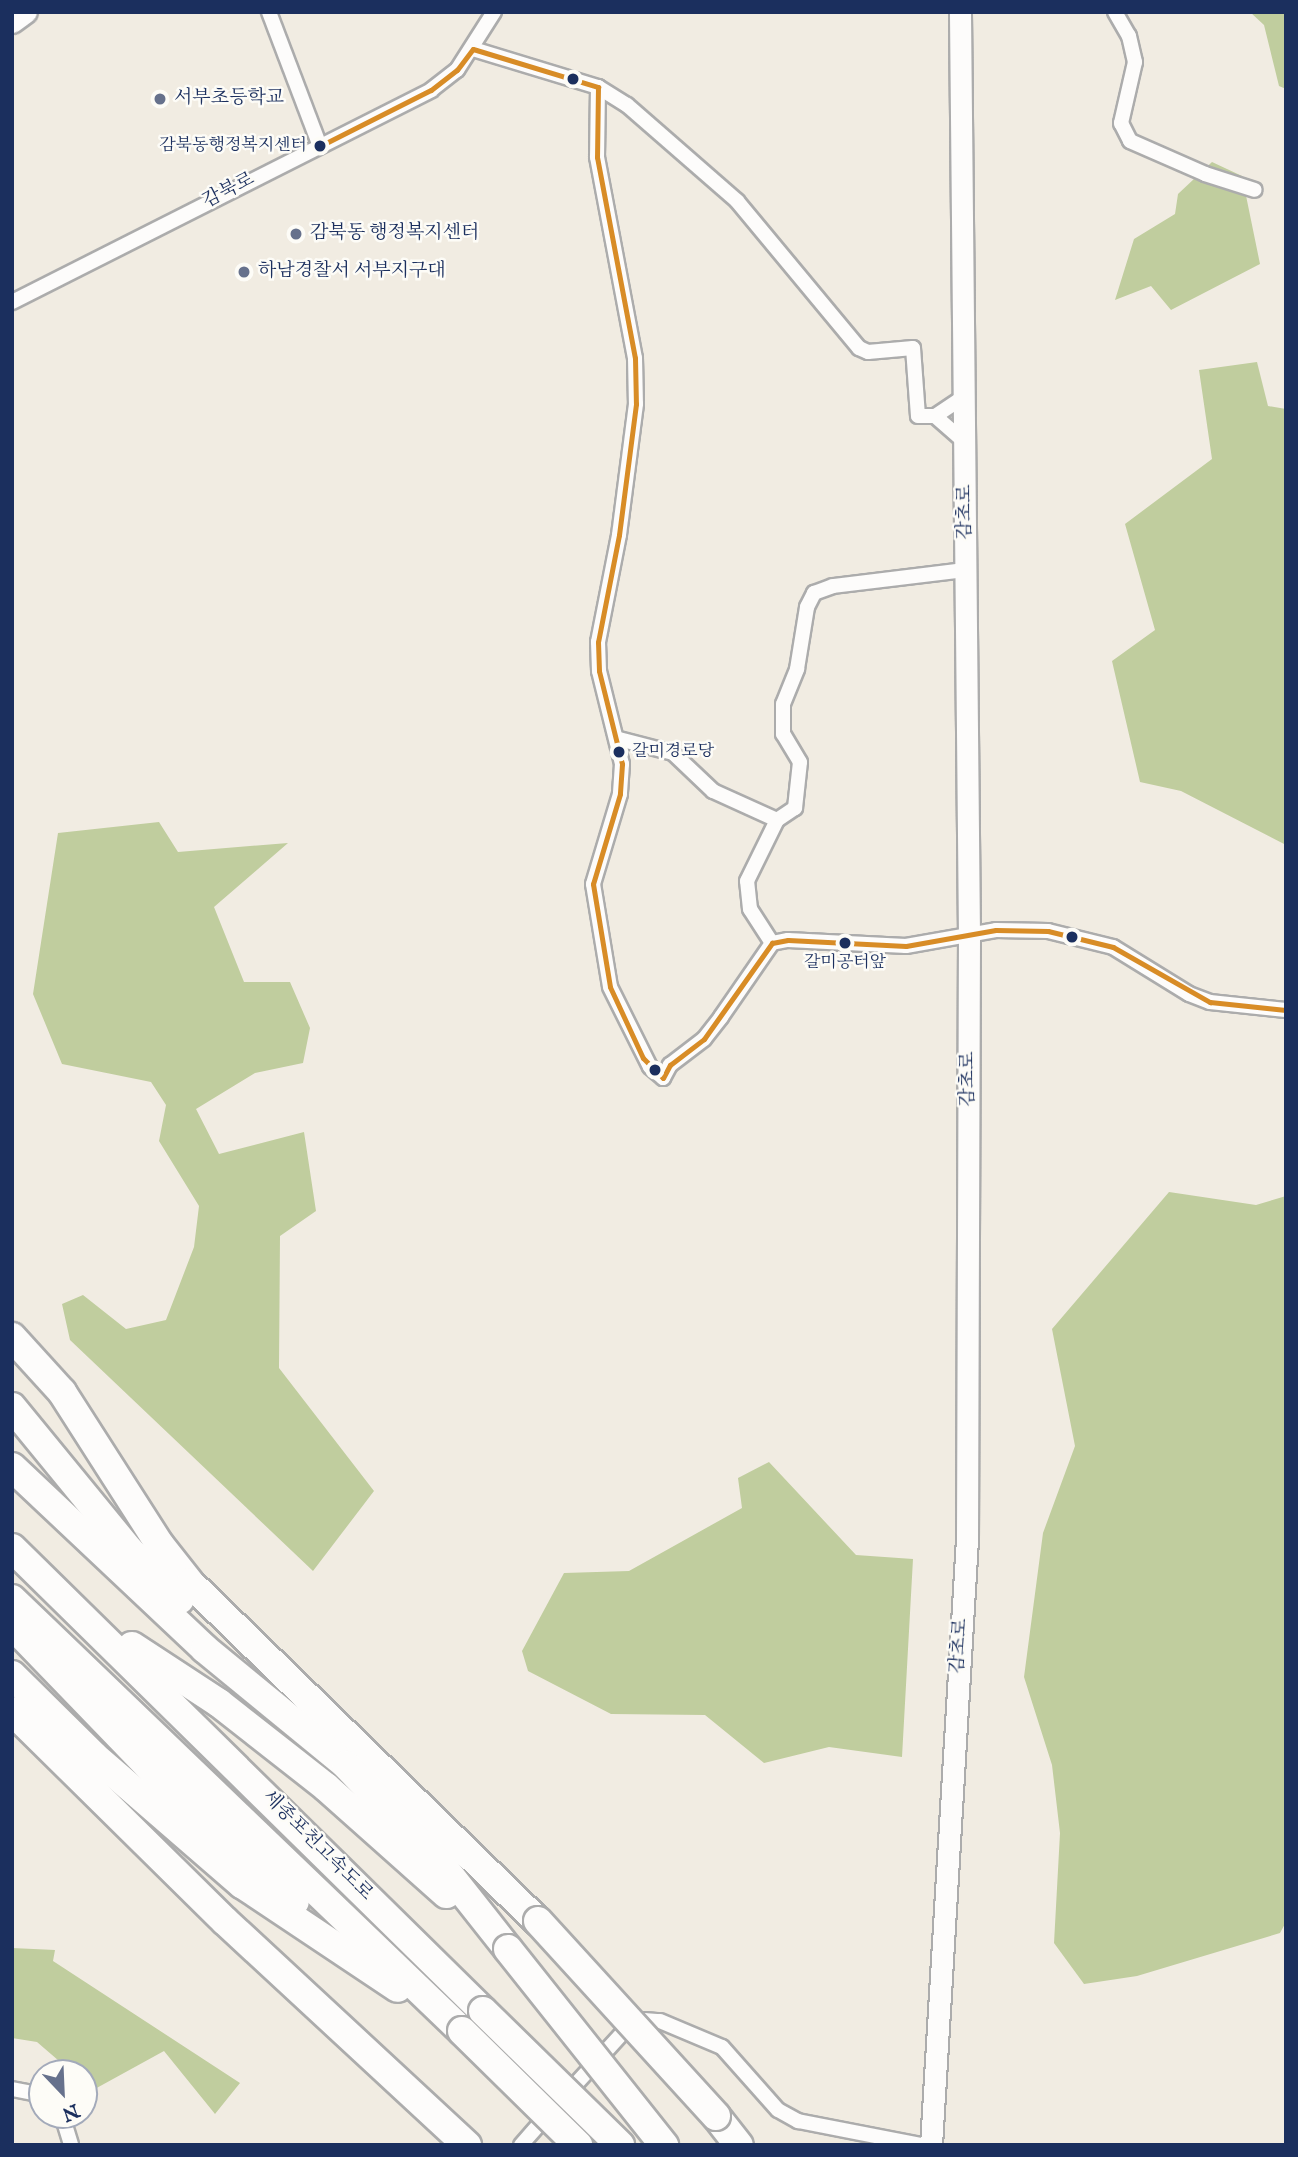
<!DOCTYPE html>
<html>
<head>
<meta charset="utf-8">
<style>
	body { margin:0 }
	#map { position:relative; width:1298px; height:2157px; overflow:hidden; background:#f1ece2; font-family:"IM FELL English","Noto Serif KR",serif }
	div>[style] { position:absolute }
	.forest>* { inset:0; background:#c0cd9e }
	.roads { filter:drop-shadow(2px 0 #acacac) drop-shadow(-2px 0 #acacac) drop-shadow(0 2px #acacac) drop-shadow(0 -2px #acacac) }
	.minor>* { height:14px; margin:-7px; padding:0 7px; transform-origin:7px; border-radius:7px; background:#fdfcfb }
	.secondary>* { height:21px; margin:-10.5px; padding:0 10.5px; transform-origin:10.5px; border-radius:10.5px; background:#fdfcfb }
	.motorway>* { height:28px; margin:-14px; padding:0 14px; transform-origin:14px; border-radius:14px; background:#fdfcfb }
	.bridges { filter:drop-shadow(2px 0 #acacac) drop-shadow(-2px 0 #acacac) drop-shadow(0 2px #acacac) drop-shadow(0 -2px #acacac) }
	.motorway-bridge>* { height:28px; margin:-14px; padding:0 14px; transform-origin:14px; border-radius:14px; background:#fdfcfb }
	.bus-1>* { height:5px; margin:-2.5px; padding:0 2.5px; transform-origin:2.5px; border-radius:2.5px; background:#d88c26 }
	.dots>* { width:19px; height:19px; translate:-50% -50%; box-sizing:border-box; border:4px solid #fdfcf7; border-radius:50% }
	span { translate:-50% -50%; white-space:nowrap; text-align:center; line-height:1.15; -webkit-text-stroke:5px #fdfcf7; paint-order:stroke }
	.bus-label { font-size:17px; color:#1b2f5e }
	.right { translate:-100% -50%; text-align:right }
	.left { translate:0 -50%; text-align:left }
	.poi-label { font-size:19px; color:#1b2f5e }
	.street-label { font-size:19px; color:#1b2f5e }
	.frame { position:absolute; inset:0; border:14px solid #1b2f5e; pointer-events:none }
	.north { position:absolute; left:28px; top:2059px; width:70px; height:70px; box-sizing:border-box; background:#fdfcf7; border:2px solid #a3aaba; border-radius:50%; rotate:157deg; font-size:19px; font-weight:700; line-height:28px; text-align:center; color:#1b2f5e }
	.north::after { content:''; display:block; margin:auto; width:24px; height:32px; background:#66718c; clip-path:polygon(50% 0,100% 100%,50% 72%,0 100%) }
</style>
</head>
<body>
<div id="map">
	<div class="forest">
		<i style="clip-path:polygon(1250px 12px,1286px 12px,1286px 89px,1279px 86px,1264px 25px)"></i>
		<i style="clip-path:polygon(1212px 162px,1242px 176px,1260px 264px,1171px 310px,1151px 286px,1115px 300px,1134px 239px,1175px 214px,1178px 194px)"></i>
		<i style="clip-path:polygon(1257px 362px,1268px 406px,1286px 409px,1286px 845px,1181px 791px,1140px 782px,1112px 661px,1155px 630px,1125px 524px,1212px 459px,1199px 370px)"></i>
		<i style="clip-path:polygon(159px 822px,178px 852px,288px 843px,214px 907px,244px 982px,290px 982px,310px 1028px,303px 1063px,255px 1073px,196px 1109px,219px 1154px,304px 1132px,316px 1211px,280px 1236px,279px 1368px,374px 1491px,313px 1571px,70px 1340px,62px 1304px,83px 1295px,126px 1329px,166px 1320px,194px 1247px,199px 1206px,159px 1141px,166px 1105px,151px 1082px,62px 1064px,33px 994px,58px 833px)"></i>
		<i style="clip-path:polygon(1169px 1192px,1256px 1205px,1286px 1196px,1286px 1922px,1280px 1933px,1137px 1976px,1084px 1984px,1054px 1943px,1060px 1833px,1052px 1765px,1024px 1677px,1043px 1533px,1075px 1446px,1052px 1329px)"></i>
		<i style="clip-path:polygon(769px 1462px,856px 1555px,913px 1559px,902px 1757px,829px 1747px,764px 1763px,705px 1715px,611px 1714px,528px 1671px,522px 1651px,564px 1573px,629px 1571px,742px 1508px,738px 1478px)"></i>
		<i style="clip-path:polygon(12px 1948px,55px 1950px,53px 1961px,240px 2083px,215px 2114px,164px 2051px,93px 2090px,84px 2082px,84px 2073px,73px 2073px,37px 2042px,12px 2038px)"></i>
	</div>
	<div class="roads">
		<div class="minor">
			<i style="left:269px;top:12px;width:143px;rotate:69.2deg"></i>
			<i style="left:1115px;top:12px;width:28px;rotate:60deg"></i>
			<i style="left:1129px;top:36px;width:27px;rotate:77deg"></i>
			<i style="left:1135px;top:62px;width:63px;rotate:102.9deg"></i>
			<i style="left:1121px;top:123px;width:20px;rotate:63deg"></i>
			<i style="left:1130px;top:141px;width:82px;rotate:23.7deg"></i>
			<i style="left:1205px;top:174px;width:52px;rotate:17.7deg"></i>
			<i style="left:473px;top:49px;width:131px;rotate:16.9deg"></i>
			<i style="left:598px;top:87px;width:70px;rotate:90.8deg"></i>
			<i style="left:597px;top:157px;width:205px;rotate:79.3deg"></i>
			<i style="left:635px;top:358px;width:46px;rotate:88.8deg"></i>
			<i style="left:636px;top:404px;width:132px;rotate:97.4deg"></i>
			<i style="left:619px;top:535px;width:109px;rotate:101.1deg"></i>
			<i style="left:598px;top:642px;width:29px;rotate:88deg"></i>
			<i style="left:599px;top:671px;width:96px;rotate:76.1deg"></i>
			<i style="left:622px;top:764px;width:30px;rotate:94deg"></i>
			<i style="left:620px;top:794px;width:94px;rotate:106.7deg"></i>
			<i style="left:593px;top:884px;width:104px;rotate:80.6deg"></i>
			<i style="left:610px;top:987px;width:89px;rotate:63.4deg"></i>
			<i style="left:650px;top:1067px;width:17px;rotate:40deg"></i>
			<i style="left:663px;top:1078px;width:15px;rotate:-62deg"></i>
			<i style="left:670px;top:1065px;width:43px;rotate:-37.4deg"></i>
			<i style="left:704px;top:1039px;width:28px;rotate:-52deg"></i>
			<i style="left:721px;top:1017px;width:90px;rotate:-55.4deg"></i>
			<i style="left:772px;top:943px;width:16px;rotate:-11deg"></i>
			<i style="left:788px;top:940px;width:118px;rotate:2.9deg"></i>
			<i style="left:906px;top:946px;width:91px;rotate:-10.1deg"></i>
			<i style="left:996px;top:930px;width:52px;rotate:1.1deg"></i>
			<i style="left:1048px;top:931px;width:67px;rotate:13.8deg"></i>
			<i style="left:1113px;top:947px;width:89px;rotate:31.7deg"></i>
			<i style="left:1189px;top:994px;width:22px;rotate:21deg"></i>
			<i style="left:1210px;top:1002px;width:76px;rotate:6deg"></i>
			<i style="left:598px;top:87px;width:34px;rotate:32deg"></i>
			<i style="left:627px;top:105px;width:146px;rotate:41.1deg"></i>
			<i style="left:737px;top:201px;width:191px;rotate:50.3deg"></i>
			<i style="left:859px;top:348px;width:10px;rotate:24deg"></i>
			<i style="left:868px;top:352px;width:45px;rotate:-5.1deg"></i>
			<i style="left:913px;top:348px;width:68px;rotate:85.8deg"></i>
			<i style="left:918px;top:416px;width:17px"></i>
			<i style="left:12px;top:302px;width:470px;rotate:-26.8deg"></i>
			<i style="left:431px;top:90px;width:33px;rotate:-38deg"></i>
			<i style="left:457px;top:70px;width:69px;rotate:-57.5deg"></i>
			<i style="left:965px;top:396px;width:36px;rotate:146deg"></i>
			<i style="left:935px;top:416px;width:41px;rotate:41.1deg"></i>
			<i style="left:619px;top:739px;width:56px;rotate:14.5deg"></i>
			<i style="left:673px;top:753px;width:55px;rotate:43.5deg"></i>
			<i style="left:713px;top:791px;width:70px;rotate:24.4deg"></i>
			<i style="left:772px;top:943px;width:40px;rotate:-122.9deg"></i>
			<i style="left:750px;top:909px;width:28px;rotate:-96deg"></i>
			<i style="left:747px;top:881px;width:68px;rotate:-63.8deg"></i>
			<i style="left:777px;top:820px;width:22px;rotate:-34deg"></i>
			<i style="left:795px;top:808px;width:46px;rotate:-83.8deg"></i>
			<i style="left:800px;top:762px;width:33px;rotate:-121deg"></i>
			<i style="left:783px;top:734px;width:30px;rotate:-90deg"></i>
			<i style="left:783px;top:704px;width:38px;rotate:-68deg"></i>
			<i style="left:797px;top:669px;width:63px;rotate:-80.8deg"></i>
			<i style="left:807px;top:607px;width:16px;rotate:-63deg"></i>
			<i style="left:814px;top:593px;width:20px;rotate:-20deg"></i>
			<i style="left:833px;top:586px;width:134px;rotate:-6.9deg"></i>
			<i style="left:12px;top:2089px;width:31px;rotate:11deg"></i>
			<i style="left:564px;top:2097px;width:95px;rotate:-47.6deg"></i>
			<i style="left:628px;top:2027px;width:17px;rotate:-24deg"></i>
			<i style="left:644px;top:2020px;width:16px;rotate:4deg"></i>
			<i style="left:660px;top:2021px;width:67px;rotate:22.8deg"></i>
			<i style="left:722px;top:2047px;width:84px;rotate:48.4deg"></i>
			<i style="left:778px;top:2110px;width:23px;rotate:29deg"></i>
			<i style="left:798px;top:2121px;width:126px;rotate:11deg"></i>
			<i style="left:62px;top:2115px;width:31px;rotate:73deg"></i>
			<i style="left:521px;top:2145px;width:44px;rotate:-48.7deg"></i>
		</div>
		<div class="secondary">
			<i style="left:12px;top:22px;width:17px;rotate:-36deg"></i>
			<i style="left:931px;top:2145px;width:607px;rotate:-86.6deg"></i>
			<i style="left:967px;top:1539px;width:604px;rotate:-89.81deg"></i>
			<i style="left:969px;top:935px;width:923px;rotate:-90.56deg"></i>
		</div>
		<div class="motorway">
			<i style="left:12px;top:1337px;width:74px;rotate:47.7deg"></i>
			<i style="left:62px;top:1392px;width:182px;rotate:57.4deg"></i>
			<i style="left:160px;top:1545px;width:48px;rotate:51.7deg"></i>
			<i style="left:190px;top:1583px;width:485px;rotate:44.2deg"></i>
			<i style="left:12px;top:1407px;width:185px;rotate:50.7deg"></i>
			<i style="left:129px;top:1550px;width:71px;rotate:44.4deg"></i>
			<i style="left:12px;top:1467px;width:265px;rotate:43.3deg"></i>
			<i style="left:205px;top:1649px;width:183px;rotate:39.4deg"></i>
			<i style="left:346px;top:1765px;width:142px;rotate:46.4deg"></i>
			<i style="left:444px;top:1868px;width:103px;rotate:51.7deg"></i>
			<i style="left:12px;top:1548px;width:660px;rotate:44.51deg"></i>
			<i style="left:12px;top:1599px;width:624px;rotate:43.83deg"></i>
			<i style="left:12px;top:1625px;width:206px;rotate:46deg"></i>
			<i style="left:155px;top:1773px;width:190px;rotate:42.7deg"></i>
			<i style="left:132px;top:1646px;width:104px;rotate:33.2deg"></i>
			<i style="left:219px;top:1703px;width:136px;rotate:38.1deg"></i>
			<i style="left:326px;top:1787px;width:161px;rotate:41.7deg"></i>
			<i style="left:12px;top:1675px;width:115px;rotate:44.6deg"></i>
			<i style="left:94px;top:1756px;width:196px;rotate:40.9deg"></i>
			<i style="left:242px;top:1884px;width:187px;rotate:33.7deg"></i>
			<i style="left:12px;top:1711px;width:299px;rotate:44.6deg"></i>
			<i style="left:225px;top:1921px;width:330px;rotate:42.8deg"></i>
			<i style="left:716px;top:2116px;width:37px;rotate:52deg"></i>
		</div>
	</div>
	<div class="bridges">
		<div class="motorway-bridge">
			<i style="left:538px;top:1921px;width:264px;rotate:47.6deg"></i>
			<i style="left:508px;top:1949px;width:251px;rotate:51.5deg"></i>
			<i style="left:483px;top:2011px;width:192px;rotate:44.4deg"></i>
			<i style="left:462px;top:2031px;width:163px;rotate:44.5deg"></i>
		</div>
	</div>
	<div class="bus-1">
		<i style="left:473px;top:49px;width:131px;rotate:16.9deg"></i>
		<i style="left:598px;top:87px;width:70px;rotate:90.8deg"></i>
		<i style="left:597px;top:157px;width:205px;rotate:79.3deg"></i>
		<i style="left:635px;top:358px;width:46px;rotate:88.8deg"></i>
		<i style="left:636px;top:404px;width:132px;rotate:97.4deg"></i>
		<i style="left:619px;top:535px;width:109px;rotate:101.1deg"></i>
		<i style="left:598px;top:642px;width:29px;rotate:88deg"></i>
		<i style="left:599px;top:671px;width:96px;rotate:76.1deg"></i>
		<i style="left:622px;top:764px;width:30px;rotate:94deg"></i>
		<i style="left:620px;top:794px;width:94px;rotate:106.7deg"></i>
		<i style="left:593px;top:884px;width:104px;rotate:80.6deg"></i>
		<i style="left:610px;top:987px;width:78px;rotate:65.1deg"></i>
		<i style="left:643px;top:1058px;width:28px;rotate:45deg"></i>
		<i style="left:320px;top:146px;width:124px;rotate:-26.8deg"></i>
		<i style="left:431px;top:90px;width:33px;rotate:-38deg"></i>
		<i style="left:457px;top:70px;width:26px;rotate:-53deg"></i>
		<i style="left:663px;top:1078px;width:15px;rotate:-62deg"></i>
		<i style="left:670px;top:1065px;width:43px;rotate:-37.4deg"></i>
		<i style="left:704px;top:1039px;width:118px;rotate:-54.7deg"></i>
		<i style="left:772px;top:943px;width:16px;rotate:-11deg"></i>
		<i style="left:788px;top:940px;width:118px;rotate:2.9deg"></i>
		<i style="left:906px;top:946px;width:91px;rotate:-10.1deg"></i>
		<i style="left:996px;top:930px;width:52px;rotate:1.1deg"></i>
		<i style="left:1048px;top:931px;width:67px;rotate:13.8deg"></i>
		<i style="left:1113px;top:947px;width:112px;rotate:29.6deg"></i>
		<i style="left:1210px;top:1002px;width:76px;rotate:6deg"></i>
	</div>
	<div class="dots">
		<i style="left:573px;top:79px;background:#1b2f5e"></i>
		<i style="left:160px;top:99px;background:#66718c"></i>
		<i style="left:320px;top:146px;background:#1b2f5e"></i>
		<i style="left:296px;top:234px;background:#66718c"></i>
		<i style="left:244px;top:272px;background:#66718c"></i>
		<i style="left:619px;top:752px;background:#1b2f5e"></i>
		<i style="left:1072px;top:937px;background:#1b2f5e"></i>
		<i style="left:845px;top:943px;background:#1b2f5e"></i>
		<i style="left:655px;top:1070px;background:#1b2f5e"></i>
	</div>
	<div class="bus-label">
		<span class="right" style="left:307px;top:146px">감북동행정복지센터</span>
		<span class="left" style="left:632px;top:752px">갈미경로당</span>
		<span style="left:845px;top:963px">갈미공터앞</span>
	</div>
	<div class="poi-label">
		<span class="left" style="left:174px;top:99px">서부초등학교</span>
		<span class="left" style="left:310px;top:234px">감북동 행정복지센터</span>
		<span class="left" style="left:258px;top:272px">하남경찰서 서부지구대</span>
	</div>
	<div class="street-label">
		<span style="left:229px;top:191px;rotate:-27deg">감북로</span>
		<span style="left:966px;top:512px;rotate:-90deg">감초로</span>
		<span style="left:969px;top:1079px;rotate:-90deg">감초로</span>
		<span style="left:960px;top:1646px;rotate:-86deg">감초로</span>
		<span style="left:317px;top:1846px;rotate:45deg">세종포천고속도로</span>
	</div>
	<div class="frame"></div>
	<div class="north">N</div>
</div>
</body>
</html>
